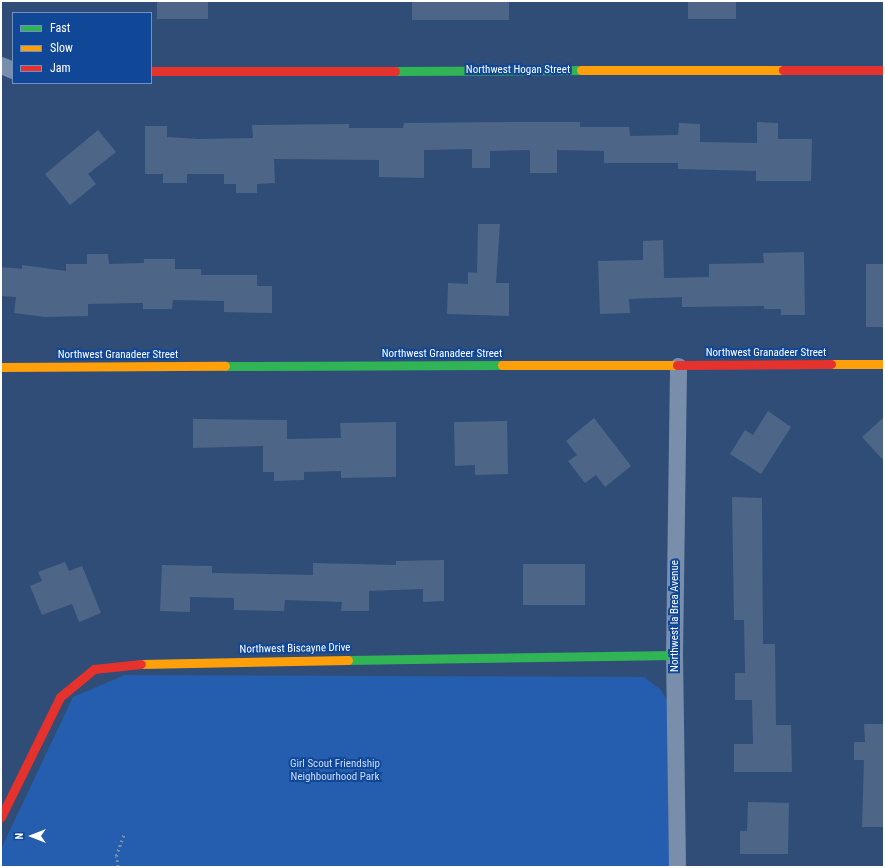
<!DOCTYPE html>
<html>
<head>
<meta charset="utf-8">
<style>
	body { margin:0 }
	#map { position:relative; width:885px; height:868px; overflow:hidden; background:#304d78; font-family:"Roboto Condensed",sans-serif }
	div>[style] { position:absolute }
	.green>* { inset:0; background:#255eae }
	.building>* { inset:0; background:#4d6587; transform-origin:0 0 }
	.path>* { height:2.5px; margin-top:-1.25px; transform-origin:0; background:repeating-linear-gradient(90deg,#798eab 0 2px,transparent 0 5px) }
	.street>* { height:17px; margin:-8.5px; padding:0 8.5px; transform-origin:8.5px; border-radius:8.5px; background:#798eab }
	.fast>* { height:9px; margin:-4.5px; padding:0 4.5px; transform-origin:4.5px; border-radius:4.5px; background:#30b455 }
	.slow>* { height:9px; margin:-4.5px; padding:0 4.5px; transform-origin:4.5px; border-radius:4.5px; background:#ff9f0a }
	.jam>* { height:9px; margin:-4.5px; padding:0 4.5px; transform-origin:4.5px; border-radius:4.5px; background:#e5322d }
	span { translate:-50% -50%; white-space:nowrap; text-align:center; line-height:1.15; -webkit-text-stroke:4px #114797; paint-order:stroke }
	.street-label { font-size:11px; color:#fff }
	.park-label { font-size:11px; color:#c9dffe }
	.frame { position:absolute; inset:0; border:2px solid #fff; pointer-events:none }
	.legend { position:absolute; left:12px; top:12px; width:140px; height:72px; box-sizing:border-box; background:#114797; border:1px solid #7091c1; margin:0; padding:5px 7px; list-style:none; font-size:12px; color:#fff }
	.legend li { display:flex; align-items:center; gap:8px; height:20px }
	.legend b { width:20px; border:1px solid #7091c1 }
	.north { position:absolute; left:12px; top:816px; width:40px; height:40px; -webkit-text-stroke:3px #114797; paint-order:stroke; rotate:270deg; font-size:11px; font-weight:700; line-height:16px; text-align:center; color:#fff }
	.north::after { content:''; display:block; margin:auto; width:14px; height:18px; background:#fff; clip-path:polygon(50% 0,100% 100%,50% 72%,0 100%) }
</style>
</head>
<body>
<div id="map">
	<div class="green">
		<i style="clip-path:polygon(125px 675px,644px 677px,661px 690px,668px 702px,669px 867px,1px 867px,1px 849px,73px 697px)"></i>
	</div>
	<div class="building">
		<i style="left:157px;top:1px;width:51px;height:18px"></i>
		<i style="left:412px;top:1px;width:97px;height:19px"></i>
		<i style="left:688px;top:1px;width:48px;height:18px"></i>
		<i style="clip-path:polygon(516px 122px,580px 122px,580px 127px,629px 127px,630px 136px,678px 135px,679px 123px,700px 124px,700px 142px,757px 143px,757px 122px,778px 123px,778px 139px,812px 139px,811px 181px,756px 181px,756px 171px,678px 169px,678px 163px,604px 163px,604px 151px,557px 150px,557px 173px,530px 173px,530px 150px,490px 151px,490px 168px,472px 168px,472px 149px,424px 150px,424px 178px,379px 177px,379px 160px,274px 159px,275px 183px,257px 184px,257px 193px,236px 193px,236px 184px,224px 184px,224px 174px,187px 174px,187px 183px,163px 183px,163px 174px,145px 174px,145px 126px,167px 126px,167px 137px,199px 139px,253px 138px,252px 125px,349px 124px,349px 128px,403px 128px,404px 123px)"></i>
		<i style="clip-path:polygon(98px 130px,116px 152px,88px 174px,96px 184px,70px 205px,45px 174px)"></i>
		<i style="clip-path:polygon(478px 224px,500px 224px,496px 283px,509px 283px,509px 316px,447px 314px,448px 283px,468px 284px,468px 272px,477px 273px)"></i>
		<i style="clip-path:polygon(663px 240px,664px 278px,709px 277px,709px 264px,764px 263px,763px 253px,804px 252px,805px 315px,781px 315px,781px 309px,764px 309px,764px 306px,682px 307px,682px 297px,629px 299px,630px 313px,600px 314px,598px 261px,643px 260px,643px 241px)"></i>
		<i style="clip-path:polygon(87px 254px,108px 254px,109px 264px,144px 263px,144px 259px,175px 259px,175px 269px,201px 269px,201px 275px,257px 275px,257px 286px,272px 286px,272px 313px,224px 312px,224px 301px,173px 300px,172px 309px,143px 309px,143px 303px,88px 304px,88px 316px,45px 317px,14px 313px,16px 297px,1px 296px,1px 267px,22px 269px,22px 265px,66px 271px,66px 264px,87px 264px)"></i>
		<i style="left:884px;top:264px;width:63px;height:18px;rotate:90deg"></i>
		<i style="clip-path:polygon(768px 411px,791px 427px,761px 474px,730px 454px,745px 430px,753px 435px)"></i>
		<i style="clip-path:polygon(884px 417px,884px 461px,862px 437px)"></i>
		<i style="clip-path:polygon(594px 418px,631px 466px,605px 487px,596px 475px,585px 483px,568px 461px,577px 455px,566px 441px)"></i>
		<i style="clip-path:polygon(193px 419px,287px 420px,287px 439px,341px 438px,340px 423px,396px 422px,396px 477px,341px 478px,341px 471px,304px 472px,304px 480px,274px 481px,274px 472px,263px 472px,263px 446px,193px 448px)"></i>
		<i style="clip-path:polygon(507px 421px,508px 474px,475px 475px,475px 465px,455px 466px,454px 422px)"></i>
		<i style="clip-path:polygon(732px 497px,762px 498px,763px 644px,775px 644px,776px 725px,791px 725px,792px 772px,734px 772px,734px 744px,753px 744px,752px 700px,735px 700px,735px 673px,745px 673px,744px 620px,734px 620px)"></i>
		<i style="clip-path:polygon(444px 560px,444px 601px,423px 602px,423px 589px,369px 591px,369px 611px,341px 611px,342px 602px,285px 600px,284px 611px,234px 610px,234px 598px,190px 597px,190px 612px,160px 611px,162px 565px,212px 566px,212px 573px,313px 575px,313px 563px,396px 565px,396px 561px)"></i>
		<i style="clip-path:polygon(65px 562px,69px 571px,82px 566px,101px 613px,79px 622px,72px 604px,42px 615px,30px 586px,42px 581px,38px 572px)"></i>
		<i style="left:523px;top:564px;width:62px;height:41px"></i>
		<i style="clip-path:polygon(864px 724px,884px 724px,884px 827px,862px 827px,864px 760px,854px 760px,854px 742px,865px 742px)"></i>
		<i style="clip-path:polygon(748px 802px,789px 803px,788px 854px,740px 854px,740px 831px,747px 831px)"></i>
	</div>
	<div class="path">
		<i style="left:118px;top:867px;width:11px;rotate:-100deg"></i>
		<i style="left:116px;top:856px;width:23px;rotate:-70deg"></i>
	</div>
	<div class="street">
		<i style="left:1px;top:65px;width:13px;rotate:23deg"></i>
		<i style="left:677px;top:867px;width:212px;rotate:-90.8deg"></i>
		<i style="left:674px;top:655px;width:289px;rotate:-89.2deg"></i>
	</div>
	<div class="fast">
		<i style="left:395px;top:71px;width:186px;rotate:-0.3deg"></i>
		<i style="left:225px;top:366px;width:277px;rotate:-0.2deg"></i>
		<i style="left:348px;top:660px;width:326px;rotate:-0.9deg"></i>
	</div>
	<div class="slow">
		<i style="left:581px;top:70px;width:202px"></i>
		<i style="left:831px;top:364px;width:53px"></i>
		<i style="left:502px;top:365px;width:175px"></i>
		<i style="left:1px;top:367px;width:224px;rotate:-0.3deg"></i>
		<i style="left:141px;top:664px;width:207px;rotate:-1.1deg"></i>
	</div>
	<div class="jam">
		<i style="left:783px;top:70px;width:101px"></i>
		<i style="left:151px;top:71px;width:244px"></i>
		<i style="left:677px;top:365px;width:154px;rotate:-0.4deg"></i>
		<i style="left:1px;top:817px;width:134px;rotate:-63.8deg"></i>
		<i style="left:60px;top:697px;width:44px;rotate:-39.5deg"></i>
		<i style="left:94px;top:669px;width:47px;rotate:-6.1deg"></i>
	</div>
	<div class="street-label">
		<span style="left:518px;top:70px">Northwest Hogan Street</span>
		<span style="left:766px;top:353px">Northwest Granadeer Street</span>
		<span style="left:442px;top:354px">Northwest Granadeer Street</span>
		<span style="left:118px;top:355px">Northwest Granadeer Street</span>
		<span style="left:675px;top:616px;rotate:-90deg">Northwest la Brea Avenue</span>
		<span style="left:295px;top:649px;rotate:-1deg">Northwest Biscayne Drive</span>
	</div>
	<div class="park-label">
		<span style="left:335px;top:771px">Girl Scout Friendship<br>Neighbourhood Park</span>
	</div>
	<div class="frame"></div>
	<ul class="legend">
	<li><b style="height:5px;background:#30b455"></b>Fast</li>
	<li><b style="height:5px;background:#ff9f0a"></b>Slow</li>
	<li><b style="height:5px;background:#e5322d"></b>Jam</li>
	</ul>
	<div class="north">N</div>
</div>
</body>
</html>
